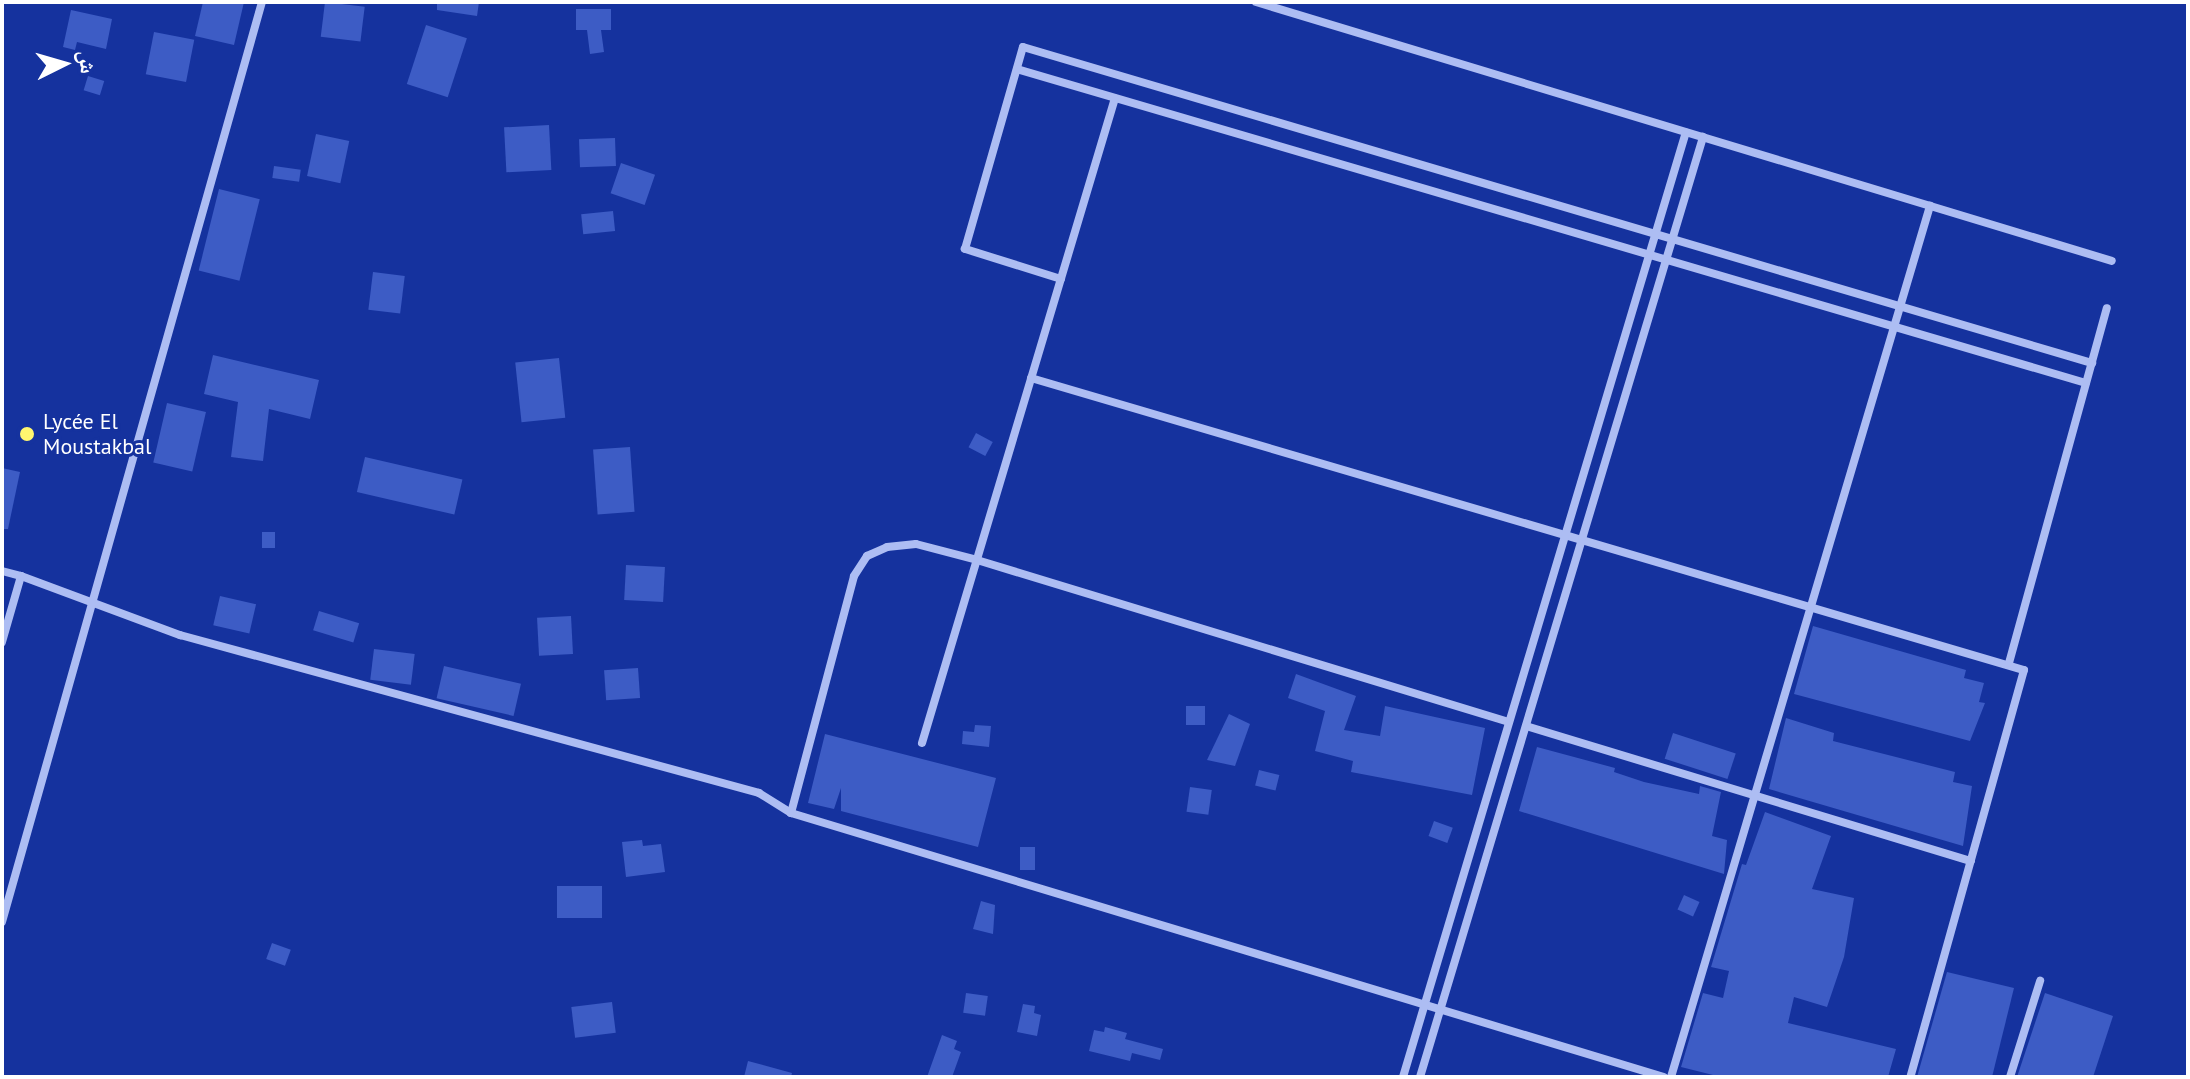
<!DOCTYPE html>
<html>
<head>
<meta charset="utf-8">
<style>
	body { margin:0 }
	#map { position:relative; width:2190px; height:1079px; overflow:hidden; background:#15329e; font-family:"PT Sans","Noto Naskh Arabic",sans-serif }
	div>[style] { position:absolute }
	.building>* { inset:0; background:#3d5cc5; transform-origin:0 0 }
	.minor>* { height:8px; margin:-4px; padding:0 4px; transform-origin:4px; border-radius:4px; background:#adbdf3 }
	.dots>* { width:22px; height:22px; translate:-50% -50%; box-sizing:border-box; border:4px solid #15329e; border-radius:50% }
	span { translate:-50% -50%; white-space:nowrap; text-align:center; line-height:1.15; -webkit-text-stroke:6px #15329e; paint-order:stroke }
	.poi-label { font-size:22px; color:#fff }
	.left { translate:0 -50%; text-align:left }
	.frame { position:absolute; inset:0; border:4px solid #fff; pointer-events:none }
	.north { position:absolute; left:24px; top:24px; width:80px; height:80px; -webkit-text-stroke:6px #15329e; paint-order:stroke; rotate:85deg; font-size:22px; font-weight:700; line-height:32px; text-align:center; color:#fff }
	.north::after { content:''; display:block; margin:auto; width:28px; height:36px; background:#fff; clip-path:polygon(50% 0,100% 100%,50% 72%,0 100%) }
</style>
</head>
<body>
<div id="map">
	<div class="building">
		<i style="clip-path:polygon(203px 2px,244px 2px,234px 45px,195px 36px)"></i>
		<i style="left:325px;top:2px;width:40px;height:35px;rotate:7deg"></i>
		<i style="clip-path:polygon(437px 2px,479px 2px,477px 16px,437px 10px)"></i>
		<i style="clip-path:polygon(576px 9px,611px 9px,611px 30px,601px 30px,604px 52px,590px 54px,587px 30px,576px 30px)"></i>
		<i style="clip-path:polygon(71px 10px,112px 19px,106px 49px,77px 42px,75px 50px,63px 47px)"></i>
		<i style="left:426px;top:25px;width:43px;height:62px;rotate:18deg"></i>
		<i style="left:154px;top:32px;width:41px;height:43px;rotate:11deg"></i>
		<i style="left:88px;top:76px;width:17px;height:15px;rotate:17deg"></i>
		<i style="left:549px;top:125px;width:45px;height:45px;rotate:87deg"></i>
		<i style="left:316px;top:134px;width:34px;height:43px;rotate:12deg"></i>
		<i style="left:615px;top:138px;width:28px;height:36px;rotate:88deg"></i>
		<i style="left:621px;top:163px;width:36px;height:32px;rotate:19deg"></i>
		<i style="left:274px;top:166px;width:27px;height:12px;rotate:8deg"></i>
		<i style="left:219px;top:189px;width:42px;height:84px;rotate:14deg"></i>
		<i style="left:613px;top:211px;width:20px;height:32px;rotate:84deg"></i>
		<i style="left:373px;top:272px;width:32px;height:38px;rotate:7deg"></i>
		<i style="clip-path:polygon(213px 355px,319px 380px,310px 419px,269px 409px,263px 461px,231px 457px,238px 402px,204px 394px)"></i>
		<i style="left:559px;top:358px;width:60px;height:44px;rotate:84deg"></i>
		<i style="left:167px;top:403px;width:40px;height:61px;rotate:13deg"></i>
		<i style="left:976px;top:433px;width:19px;height:16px;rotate:28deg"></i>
		<i style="left:630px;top:447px;width:65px;height:37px;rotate:86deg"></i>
		<i style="left:365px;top:457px;width:100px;height:36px;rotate:13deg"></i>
		<i style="clip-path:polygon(2px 468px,20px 472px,8px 529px,2px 529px)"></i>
		<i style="left:262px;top:532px;width:13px;height:16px"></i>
		<i style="left:626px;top:565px;width:39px;height:35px;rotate:3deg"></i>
		<i style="left:220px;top:596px;width:37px;height:30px;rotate:13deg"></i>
		<i style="left:319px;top:611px;width:42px;height:20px;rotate:17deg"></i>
		<i style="left:571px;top:616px;width:38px;height:34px;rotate:87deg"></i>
		<i style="clip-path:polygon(1813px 626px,1966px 670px,1964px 678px,1984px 683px,1979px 702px,1985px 703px,1970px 741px,1794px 694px)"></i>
		<i style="left:374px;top:649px;width:41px;height:31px;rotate:7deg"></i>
		<i style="left:444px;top:666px;width:79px;height:33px;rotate:13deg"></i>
		<i style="left:638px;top:668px;width:30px;height:34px;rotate:86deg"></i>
		<i style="clip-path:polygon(1296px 674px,1356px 696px,1344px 730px,1380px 736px,1385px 706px,1485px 728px,1472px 795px,1351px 772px,1353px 761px,1315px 751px,1325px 711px,1288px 698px)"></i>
		<i style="left:1186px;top:706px;width:19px;height:19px"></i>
		<i style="clip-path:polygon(1229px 714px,1250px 724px,1235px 766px,1207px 760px)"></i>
		<i style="clip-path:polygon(1786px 718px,1834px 733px,1833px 741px,1955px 772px,1953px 782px,1972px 786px,1963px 846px,1769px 789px)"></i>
		<i style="clip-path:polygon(975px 725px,991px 726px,989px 747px,962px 744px,963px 731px,974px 732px)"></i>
		<i style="left:1673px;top:733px;width:66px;height:27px;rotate:18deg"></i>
		<i style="clip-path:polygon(825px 734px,996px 778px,978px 847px,841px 811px,841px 788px,834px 809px,808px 803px)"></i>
		<i style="clip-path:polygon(1537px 747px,1615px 768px,1614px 772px,1644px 782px,1699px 794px,1700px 786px,1721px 792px,1712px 836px,1727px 840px,1724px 874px,1519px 811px)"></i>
		<i style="left:1259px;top:770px;width:21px;height:16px;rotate:14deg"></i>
		<i style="left:1190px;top:787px;width:22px;height:25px;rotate:8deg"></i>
		<i style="clip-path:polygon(1765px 812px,1831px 836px,1812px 889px,1854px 898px,1844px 957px,1827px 1007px,1794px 997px,1788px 1023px,1896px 1049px,1888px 1077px,1721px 1077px,1681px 1067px,1703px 993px,1723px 998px,1729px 971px,1711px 967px,1742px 864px,1746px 865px)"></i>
		<i style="left:1434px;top:821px;width:20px;height:16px;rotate:20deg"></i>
		<i style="clip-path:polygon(642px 840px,643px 846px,661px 844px,665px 872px,626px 877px,622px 842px)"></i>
		<i style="left:1020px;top:847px;width:15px;height:23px"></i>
		<i style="left:557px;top:886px;width:45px;height:32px"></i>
		<i style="left:1684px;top:895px;width:17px;height:16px;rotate:24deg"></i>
		<i style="clip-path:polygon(981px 901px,995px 905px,993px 934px,973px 929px)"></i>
		<i style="left:272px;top:943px;width:20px;height:17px;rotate:20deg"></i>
		<i style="clip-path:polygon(1947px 972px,2014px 988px,1992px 1077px,1917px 1077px)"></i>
		<i style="left:966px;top:993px;width:22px;height:20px;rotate:8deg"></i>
		<i style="clip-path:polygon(2045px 993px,2113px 1016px,2093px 1077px,2017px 1077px)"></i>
		<i style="left:612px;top:1002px;width:31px;height:41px;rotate:83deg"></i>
		<i style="clip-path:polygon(1023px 1004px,1035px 1006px,1034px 1013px,1041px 1015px,1037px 1036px,1017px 1032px)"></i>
		<i style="clip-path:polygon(1105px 1027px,1127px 1033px,1125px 1039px,1163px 1049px,1160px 1060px,1132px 1053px,1130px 1061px,1089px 1051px,1094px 1030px,1104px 1032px)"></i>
		<i style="clip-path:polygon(942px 1035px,957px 1041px,954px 1049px,961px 1052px,952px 1077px,927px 1077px)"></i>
		<i style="clip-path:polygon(748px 1061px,792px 1073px,791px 1077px,744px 1077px)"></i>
	</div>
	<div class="minor">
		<i style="left:1256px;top:2px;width:894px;rotate:16.83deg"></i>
		<i style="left:1017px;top:69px;width:1114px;rotate:16.37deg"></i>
		<i style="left:1061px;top:279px;width:101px;rotate:-162.6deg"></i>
		<i style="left:965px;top:249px;width:210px;rotate:-74deg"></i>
		<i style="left:1023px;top:47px;width:1115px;rotate:16.47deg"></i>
		<i style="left:1031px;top:378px;width:1035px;rotate:16.39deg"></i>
		<i style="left:2024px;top:670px;width:423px;rotate:105.6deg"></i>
		<i style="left:2px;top:571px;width:20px;rotate:15deg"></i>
		<i style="left:21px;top:576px;width:69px;rotate:106.1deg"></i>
		<i style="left:21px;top:576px;width:170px;rotate:20.4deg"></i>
		<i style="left:180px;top:635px;width:600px;rotate:15.26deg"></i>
		<i style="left:759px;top:793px;width:38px;rotate:32deg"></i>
		<i style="left:791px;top:813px;width:912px;rotate:16.83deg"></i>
		<i style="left:2009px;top:663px;width:368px;rotate:-74.6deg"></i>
		<i style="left:1526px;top:726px;width:465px;rotate:16.9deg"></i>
		<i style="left:922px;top:743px;width:673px;rotate:-73.34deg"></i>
		<i style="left:791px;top:813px;width:245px;rotate:-75.1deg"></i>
		<i style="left:854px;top:576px;width:24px;rotate:-57deg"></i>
		<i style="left:867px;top:556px;width:22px;rotate:-24deg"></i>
		<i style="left:887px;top:547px;width:29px;rotate:-6deg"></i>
		<i style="left:916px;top:544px;width:63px;rotate:14.7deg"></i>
		<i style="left:977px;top:560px;width:556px;rotate:16.94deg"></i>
		<i style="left:2px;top:922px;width:956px;rotate:-74.22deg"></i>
		<i style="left:1403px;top:1077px;width:986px;rotate:-73.33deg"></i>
		<i style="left:1420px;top:1077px;width:982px;rotate:-73.24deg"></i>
		<i style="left:1671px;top:1077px;width:909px;rotate:-73.44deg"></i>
		<i style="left:2010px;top:1077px;width:101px;rotate:-72.6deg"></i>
	</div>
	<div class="dots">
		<i style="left:27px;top:434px;background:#fff66f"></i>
	</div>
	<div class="poi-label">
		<span class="left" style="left:43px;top:434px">Lycée El<br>Moustakbal</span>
	</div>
	<div class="frame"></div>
	<div class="north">ش</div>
</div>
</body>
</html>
